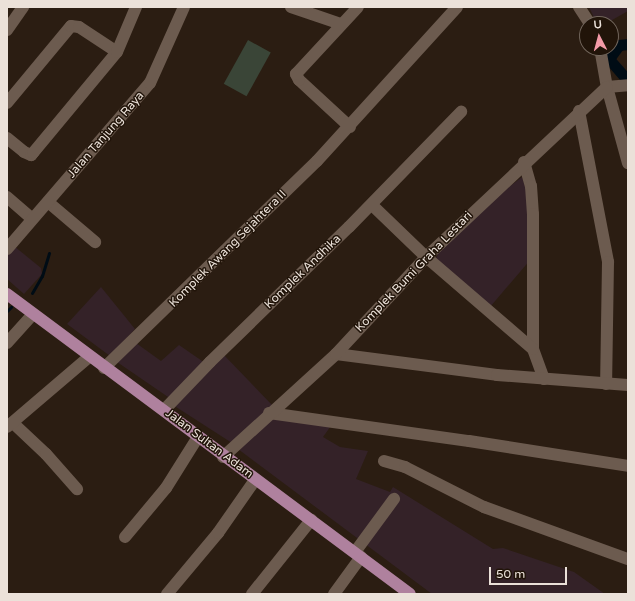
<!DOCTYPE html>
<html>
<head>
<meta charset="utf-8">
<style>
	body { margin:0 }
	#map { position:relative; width:635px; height:601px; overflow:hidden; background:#2b1d12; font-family:"Varela Round",sans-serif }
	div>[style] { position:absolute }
	.commercial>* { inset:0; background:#342228 }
	.green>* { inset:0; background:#3a4537; transform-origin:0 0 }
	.stream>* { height:3px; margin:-1.5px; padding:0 1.5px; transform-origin:1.5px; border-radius:1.5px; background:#000c15 }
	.canal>* { height:11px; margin:-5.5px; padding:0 5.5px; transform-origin:5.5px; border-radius:5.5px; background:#000c15 }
	.minor>* { height:12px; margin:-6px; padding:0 6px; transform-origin:6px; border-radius:6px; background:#6c5b4f }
	.major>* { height:12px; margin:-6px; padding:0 6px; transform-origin:6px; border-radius:6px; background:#af819e }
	span { translate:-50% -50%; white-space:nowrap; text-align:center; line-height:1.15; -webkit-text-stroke:3px #211409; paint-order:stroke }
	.street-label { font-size:12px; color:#ebe1d9 }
	.frame { position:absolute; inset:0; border:8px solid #ebe1d9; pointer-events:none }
	.north { position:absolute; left:579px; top:16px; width:40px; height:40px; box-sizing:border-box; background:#211409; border:1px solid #72665c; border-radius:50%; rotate:354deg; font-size:11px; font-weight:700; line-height:16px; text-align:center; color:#ebe1d9 }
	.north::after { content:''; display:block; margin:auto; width:14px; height:18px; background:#f39aa7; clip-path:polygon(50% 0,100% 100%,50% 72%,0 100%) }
	.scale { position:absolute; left:489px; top:567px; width:78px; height:18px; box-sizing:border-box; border:2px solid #ebe1d9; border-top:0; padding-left:5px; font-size:12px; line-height:14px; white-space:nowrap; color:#ebe1d9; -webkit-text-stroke:3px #211409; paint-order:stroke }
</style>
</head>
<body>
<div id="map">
	<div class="commercial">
		<i style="clip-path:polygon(589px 7px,628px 7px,628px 11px,605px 24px,597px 24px)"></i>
		<i style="clip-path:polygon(522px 177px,528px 194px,531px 259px,490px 307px,435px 260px,441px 248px,471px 216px)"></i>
		<i style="clip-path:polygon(14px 246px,41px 268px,42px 274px,24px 294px,7px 279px,7px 253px)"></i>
		<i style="clip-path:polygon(101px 287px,135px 329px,110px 356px,67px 324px)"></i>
		<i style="clip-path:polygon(136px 343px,161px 361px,179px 345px,205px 363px,171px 399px,117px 362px)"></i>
		<i style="clip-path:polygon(223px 354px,273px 406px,232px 443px,173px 405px)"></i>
		<i style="clip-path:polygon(270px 418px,333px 423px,323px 437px,340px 447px,368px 451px,356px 479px,390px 492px,393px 487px,493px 549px,503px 548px,574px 572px,605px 594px,432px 594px,238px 449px)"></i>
	</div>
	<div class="green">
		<i style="left:248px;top:40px;width:26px;height:50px;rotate:29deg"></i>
	</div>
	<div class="stream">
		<i style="left:32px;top:293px;width:20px;rotate:-60deg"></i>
		<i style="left:42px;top:276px;width:24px;rotate:-73deg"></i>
		<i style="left:7px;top:311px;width:6px;rotate:-45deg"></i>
	</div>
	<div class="canal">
		<i style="left:628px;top:44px;width:9px;rotate:174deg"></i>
		<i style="left:619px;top:45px;width:17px;rotate:126deg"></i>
		<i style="left:609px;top:59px;width:29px;rotate:49deg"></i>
	</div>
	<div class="minor">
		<i style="left:291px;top:7px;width:53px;rotate:18.8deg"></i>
		<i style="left:579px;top:7px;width:20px;rotate:57deg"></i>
		<i style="left:7px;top:30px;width:28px;rotate:-55deg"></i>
		<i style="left:600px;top:48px;width:40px;rotate:80deg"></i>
		<i style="left:607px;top:87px;width:79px;rotate:74.6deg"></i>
		<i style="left:607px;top:87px;width:21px;rotate:-5deg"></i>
		<i style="left:7px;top:103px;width:100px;rotate:-50.3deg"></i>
		<i style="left:71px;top:26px;width:8px;rotate:7deg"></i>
		<i style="left:79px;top:27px;width:45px;rotate:33.3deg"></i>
		<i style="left:579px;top:111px;width:154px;rotate:79.1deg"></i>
		<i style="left:608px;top:262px;width:122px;rotate:90.9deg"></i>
		<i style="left:350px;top:127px;width:69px;rotate:-137.3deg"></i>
		<i style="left:299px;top:80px;width:7px;rotate:-117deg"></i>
		<i style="left:296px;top:74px;width:91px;rotate:-47.2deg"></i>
		<i style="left:7px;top:138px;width:22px;rotate:39deg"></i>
		<i style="left:24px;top:152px;width:8px;rotate:23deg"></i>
		<i style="left:31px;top:155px;width:3px;rotate:-45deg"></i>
		<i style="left:33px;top:153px;width:131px;rotate:-50.3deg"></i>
		<i style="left:117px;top:52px;width:49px;rotate:-67.1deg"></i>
		<i style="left:524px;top:162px;width:25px;rotate:74deg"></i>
		<i style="left:531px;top:186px;width:28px;rotate:86deg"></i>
		<i style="left:533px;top:214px;width:135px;rotate:90deg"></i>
		<i style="left:533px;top:349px;width:32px;rotate:70deg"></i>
		<i style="left:7px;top:197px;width:33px;rotate:41deg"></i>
		<i style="left:48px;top:202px;width:62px;rotate:40.4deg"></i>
		<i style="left:372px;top:205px;width:75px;rotate:43.9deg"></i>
		<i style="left:426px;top:257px;width:141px;rotate:40.7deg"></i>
		<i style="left:7px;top:249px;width:219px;rotate:-49.3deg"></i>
		<i style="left:150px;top:83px;width:83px;rotate:-65.9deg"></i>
		<i style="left:7px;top:343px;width:38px;rotate:-48deg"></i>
		<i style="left:336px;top:354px;width:162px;rotate:7.4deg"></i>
		<i style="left:497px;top:375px;width:131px;rotate:4.4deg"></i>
		<i style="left:104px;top:368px;width:297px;rotate:-44.2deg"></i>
		<i style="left:317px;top:161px;width:208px;rotate:-47.7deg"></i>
		<i style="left:164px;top:410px;width:66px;rotate:-46.2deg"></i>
		<i style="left:210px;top:362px;width:194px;rotate:-44.2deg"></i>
		<i style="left:349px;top:227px;width:161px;rotate:-45.8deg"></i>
		<i style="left:269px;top:413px;width:202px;rotate:8deg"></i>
		<i style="left:469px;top:441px;width:161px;rotate:8.9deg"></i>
		<i style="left:13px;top:423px;width:45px;rotate:43.2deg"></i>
		<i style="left:46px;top:454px;width:47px;rotate:48.5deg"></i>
		<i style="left:7px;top:427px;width:108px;rotate:-40.5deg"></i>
		<i style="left:223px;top:457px;width:153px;rotate:-42.3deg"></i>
		<i style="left:336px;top:354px;width:132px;rotate:-47.1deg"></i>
		<i style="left:426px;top:257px;width:248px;rotate:-43.2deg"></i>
		<i style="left:384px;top:461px;width:22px;rotate:16deg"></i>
		<i style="left:405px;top:467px;width:89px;rotate:26.9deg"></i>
		<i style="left:484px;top:507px;width:153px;rotate:19.9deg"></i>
		<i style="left:125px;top:537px;width:64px;rotate:-50.1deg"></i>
		<i style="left:166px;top:488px;width:60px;rotate:-57.9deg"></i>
		<i style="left:355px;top:552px;width:66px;rotate:-53.7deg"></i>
		<i style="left:167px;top:594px;width:80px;rotate:-50.1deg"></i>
		<i style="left:218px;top:533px;width:65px;rotate:-55.1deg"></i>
		<i style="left:252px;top:594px;width:95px;rotate:-51.4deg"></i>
		<i style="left:334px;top:594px;width:46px;rotate:-53.9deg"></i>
	</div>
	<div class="major">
		<i style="left:7px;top:294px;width:502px;rotate:36.66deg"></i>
	</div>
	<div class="street-label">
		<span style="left:106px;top:135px;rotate:-49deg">Jalan Tanjung Raya</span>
		<span style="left:228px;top:249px;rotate:-45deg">Komplek Awang Sejahtera II</span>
		<span style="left:303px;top:272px;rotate:-44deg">Komplek Andhika</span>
		<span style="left:414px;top:272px;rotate:-46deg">Komplek Bumi Graha Lestari</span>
		<span style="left:209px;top:444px;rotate:37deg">Jalan Sultan Adam</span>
	</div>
	<div class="frame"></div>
	<div class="north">U</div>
	<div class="scale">50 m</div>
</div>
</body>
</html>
